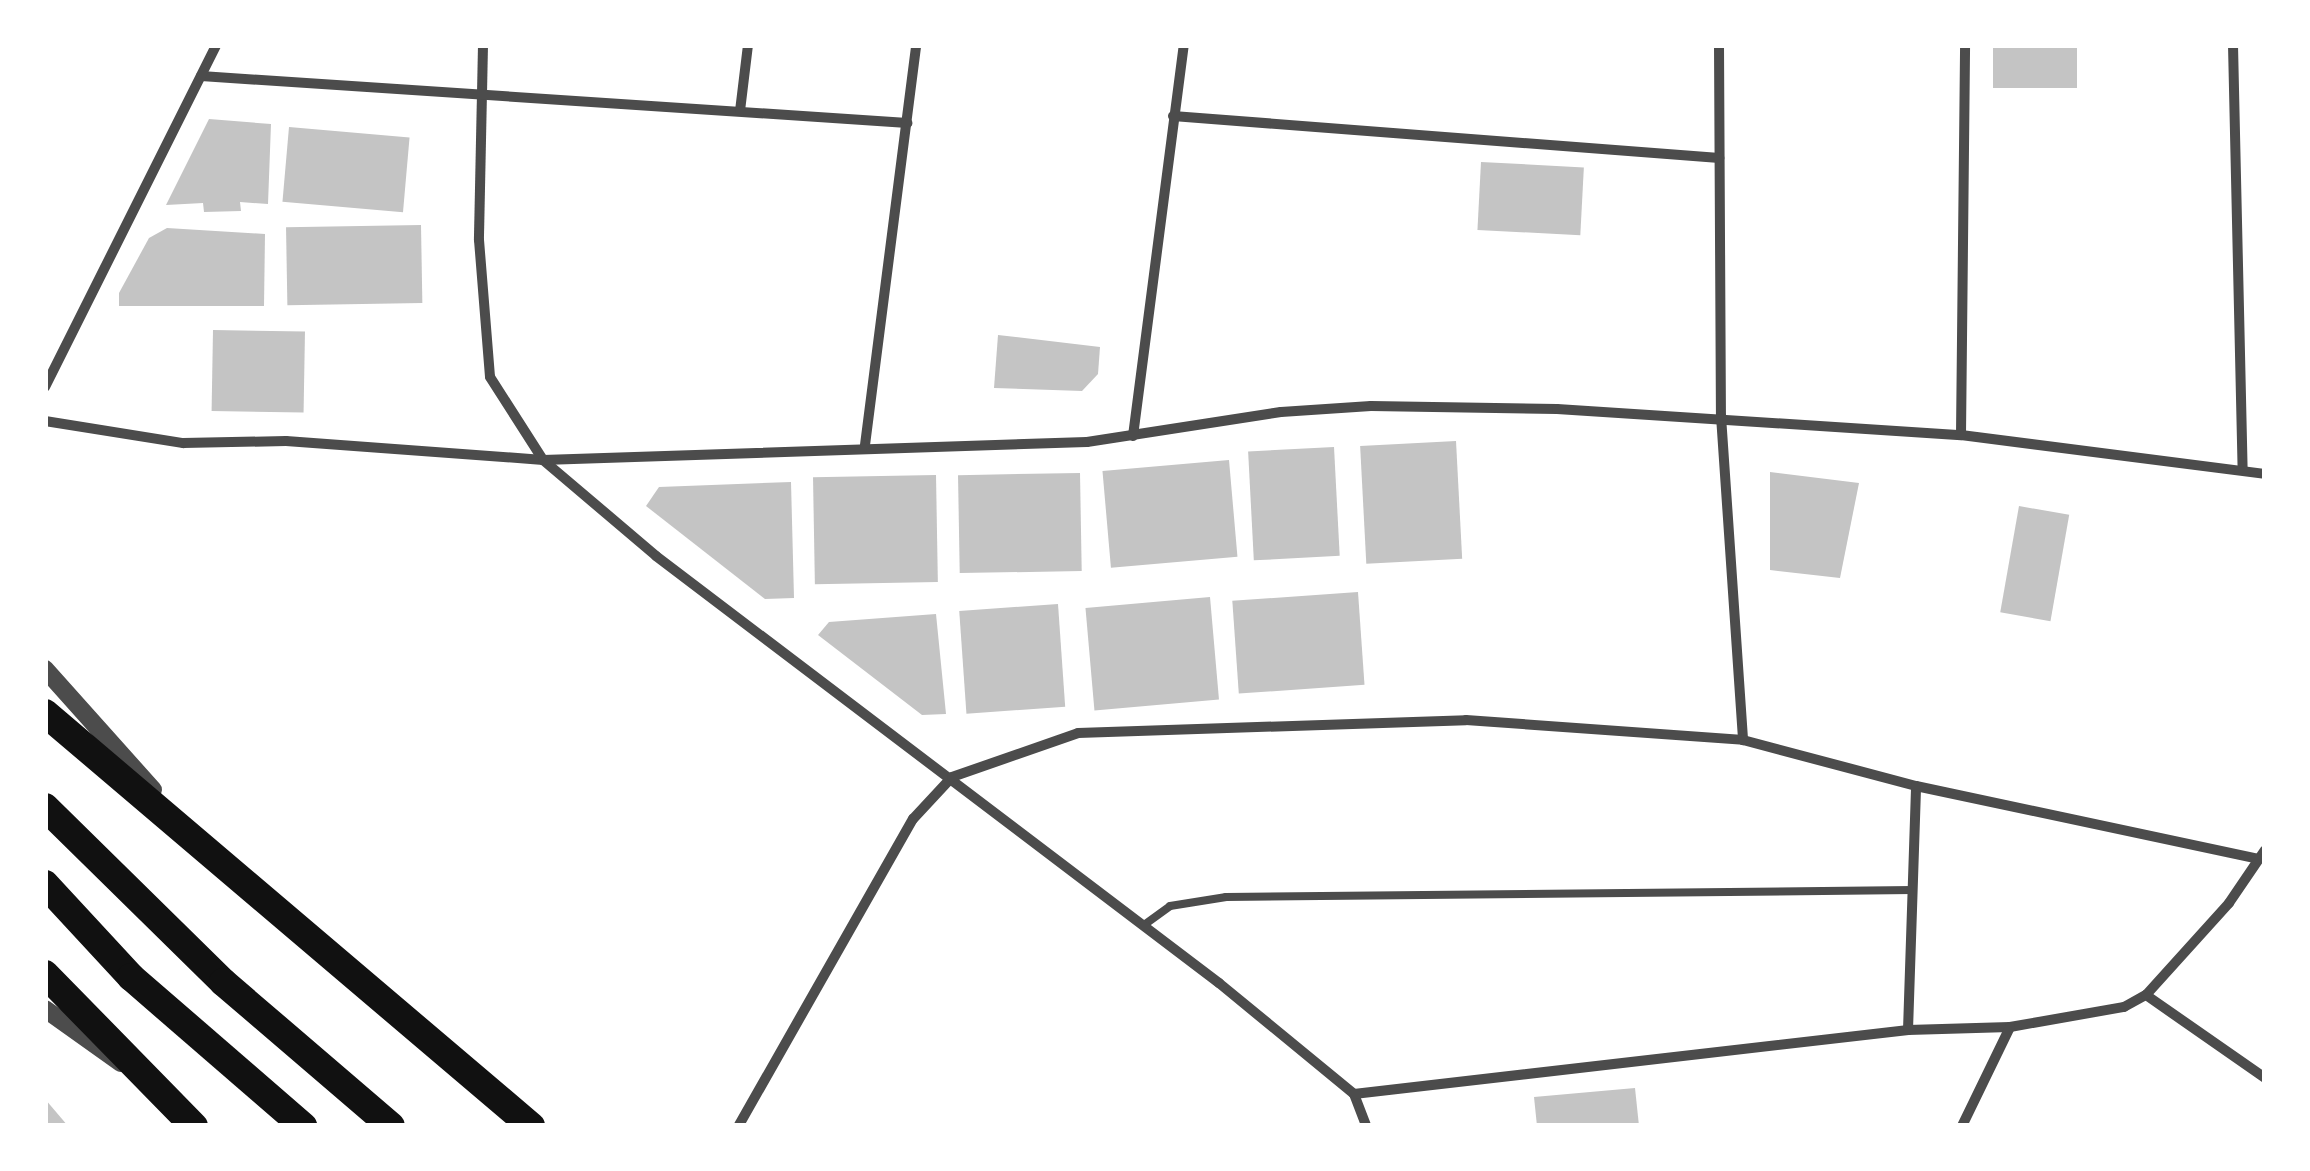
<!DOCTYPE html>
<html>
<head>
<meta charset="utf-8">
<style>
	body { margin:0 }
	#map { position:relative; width:2310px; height:1171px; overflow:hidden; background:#fff; font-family:Lora,serif }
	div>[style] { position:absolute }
	.building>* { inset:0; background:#c4c4c4; transform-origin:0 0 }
	.service>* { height:8px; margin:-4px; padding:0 4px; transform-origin:4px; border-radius:4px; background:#4c4c4c }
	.minor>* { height:10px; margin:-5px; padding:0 5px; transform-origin:5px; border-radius:5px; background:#4c4c4c }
	.tertiary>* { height:18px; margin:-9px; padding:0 9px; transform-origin:9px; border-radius:9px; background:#4c4c4c }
	.trunk>* { height:28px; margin:-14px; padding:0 14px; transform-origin:14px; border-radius:14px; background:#111 }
	span { translate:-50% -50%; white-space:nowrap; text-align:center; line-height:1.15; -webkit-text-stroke:8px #fff; paint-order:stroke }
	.frame { position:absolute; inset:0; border:48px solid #fff; pointer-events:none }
</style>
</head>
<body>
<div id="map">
	<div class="building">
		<i style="left:1993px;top:45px;width:84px;height:43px"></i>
		<i style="clip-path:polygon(209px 119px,271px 124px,268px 204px,240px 202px,241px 211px,204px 212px,203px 203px,166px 205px)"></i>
		<i style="left:289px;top:127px;width:121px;height:75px;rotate:5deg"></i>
		<i style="left:1481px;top:162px;width:103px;height:68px;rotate:3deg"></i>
		<i style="left:421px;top:225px;width:78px;height:135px;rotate:89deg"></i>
		<i style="clip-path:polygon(167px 228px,265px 234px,264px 306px,119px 306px,119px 293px,149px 238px)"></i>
		<i style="left:213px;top:330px;width:92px;height:81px;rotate:1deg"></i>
		<i style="clip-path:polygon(998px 335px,1100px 347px,1098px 374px,1082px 391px,994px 388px)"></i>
		<i style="left:1456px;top:441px;width:118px;height:96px;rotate:87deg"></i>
		<i style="left:1334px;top:447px;width:109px;height:86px;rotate:87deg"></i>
		<i style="left:1229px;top:460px;width:97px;height:127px;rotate:85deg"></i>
		<i style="clip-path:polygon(1770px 472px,1859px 483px,1840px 578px,1770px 570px)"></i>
		<i style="left:1080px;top:473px;width:98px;height:122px;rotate:89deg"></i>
		<i style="left:936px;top:475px;width:107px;height:123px;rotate:89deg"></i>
		<i style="clip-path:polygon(791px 482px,794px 598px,765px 599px,646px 506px,659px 487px)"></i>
		<i style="left:2019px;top:506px;width:51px;height:108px;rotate:10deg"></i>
		<i style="left:1358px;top:592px;width:93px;height:126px;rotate:86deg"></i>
		<i style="left:1210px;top:597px;width:103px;height:125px;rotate:85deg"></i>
		<i style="left:1058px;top:604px;width:103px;height:99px;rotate:86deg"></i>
		<i style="clip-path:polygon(936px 614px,946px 714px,922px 715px,818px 635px,829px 622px)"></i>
		<i style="clip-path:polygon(1635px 1088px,1639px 1126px,1537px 1126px,1534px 1097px)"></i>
		<i style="clip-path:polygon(45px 1099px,68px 1126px,45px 1126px)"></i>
	</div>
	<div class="service">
		<i style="left:1144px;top:925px;width:32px;rotate:-36deg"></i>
		<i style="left:1170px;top:906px;width:57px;rotate:-9.1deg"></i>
		<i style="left:1226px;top:897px;width:687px;rotate:-0.58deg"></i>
	</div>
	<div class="minor">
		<i style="left:483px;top:45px;width:195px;rotate:91.2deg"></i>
		<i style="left:479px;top:240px;width:137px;rotate:85.4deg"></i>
		<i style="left:490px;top:377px;width:98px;rotate:57.4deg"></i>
		<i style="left:543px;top:460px;width:148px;rotate:40.3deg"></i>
		<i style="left:656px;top:556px;width:707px;rotate:37.18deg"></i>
		<i style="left:1219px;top:983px;width:175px;rotate:39.4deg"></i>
		<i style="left:1354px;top:1094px;width:34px;rotate:69deg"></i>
		<i style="left:1719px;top:45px;width:371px;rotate:89.7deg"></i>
		<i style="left:1721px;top:416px;width:325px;rotate:86.1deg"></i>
		<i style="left:2233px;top:45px;width:425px;rotate:88.7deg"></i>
		<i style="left:201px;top:76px;width:708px;rotate:3.81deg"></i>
		<i style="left:740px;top:111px;width:66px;rotate:-83.1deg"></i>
		<i style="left:1173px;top:116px;width:548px;rotate:4.4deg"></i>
		<i style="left:45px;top:387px;width:382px;rotate:-63.4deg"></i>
		<i style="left:45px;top:421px;width:140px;rotate:9.1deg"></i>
		<i style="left:183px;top:443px;width:103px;rotate:-1.1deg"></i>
		<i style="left:286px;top:441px;width:258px;rotate:4.2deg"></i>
		<i style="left:543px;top:460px;width:544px;rotate:-1.9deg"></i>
		<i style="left:1087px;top:442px;width:196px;rotate:-8.8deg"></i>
		<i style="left:1281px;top:412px;width:90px;rotate:-3.8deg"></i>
		<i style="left:1371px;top:406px;width:186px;rotate:0.9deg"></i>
		<i style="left:1557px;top:409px;width:405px;rotate:3.7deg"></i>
		<i style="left:1961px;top:435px;width:306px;rotate:7.3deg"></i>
		<i style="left:1961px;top:435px;width:390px;rotate:-89.4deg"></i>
		<i style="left:1133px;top:436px;width:394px;rotate:-82.6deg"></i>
		<i style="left:865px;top:445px;width:403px;rotate:-82.7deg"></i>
		<i style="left:2146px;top:995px;width:145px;rotate:34.9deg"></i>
		<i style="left:1908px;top:1030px;width:244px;rotate:-88.1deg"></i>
		<i style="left:1354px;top:1094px;width:558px;rotate:-6.59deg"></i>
		<i style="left:1908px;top:1030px;width:102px;rotate:-1.7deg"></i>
		<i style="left:2010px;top:1027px;width:116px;rotate:-10deg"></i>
		<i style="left:2124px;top:1007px;width:25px;rotate:-29deg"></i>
		<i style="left:2146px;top:995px;width:124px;rotate:-47.9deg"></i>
		<i style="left:2229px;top:903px;width:64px;rotate:-55.8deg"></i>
		<i style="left:739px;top:1125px;width:352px;rotate:-60.4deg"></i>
		<i style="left:913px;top:819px;width:57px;rotate:-47.1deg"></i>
		<i style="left:952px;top:777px;width:133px;rotate:-19.2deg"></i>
		<i style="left:1078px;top:733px;width:388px;rotate:-1.9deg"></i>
		<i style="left:1466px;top:720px;width:278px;rotate:4.1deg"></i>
		<i style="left:1743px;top:740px;width:179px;rotate:14.9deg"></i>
		<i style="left:1916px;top:786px;width:350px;rotate:12deg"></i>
		<i style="left:1962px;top:1126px;width:110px;rotate:-64.1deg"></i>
	</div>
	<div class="tertiary">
		<i style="left:45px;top:669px;width:162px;rotate:48.2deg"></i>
		<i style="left:45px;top:1009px;width:93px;rotate:35.4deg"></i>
	</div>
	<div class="trunk">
		<i style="left:45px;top:713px;width:638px;rotate:40.36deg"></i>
		<i style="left:45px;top:807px;width:250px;rotate:44.5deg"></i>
		<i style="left:223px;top:982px;width:221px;rotate:40.6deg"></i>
		<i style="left:45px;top:884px;width:127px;rotate:47.2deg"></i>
		<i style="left:131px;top:977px;width:228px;rotate:40.9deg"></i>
		<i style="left:45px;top:974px;width:213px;rotate:45.6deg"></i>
	</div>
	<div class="frame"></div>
</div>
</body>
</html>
